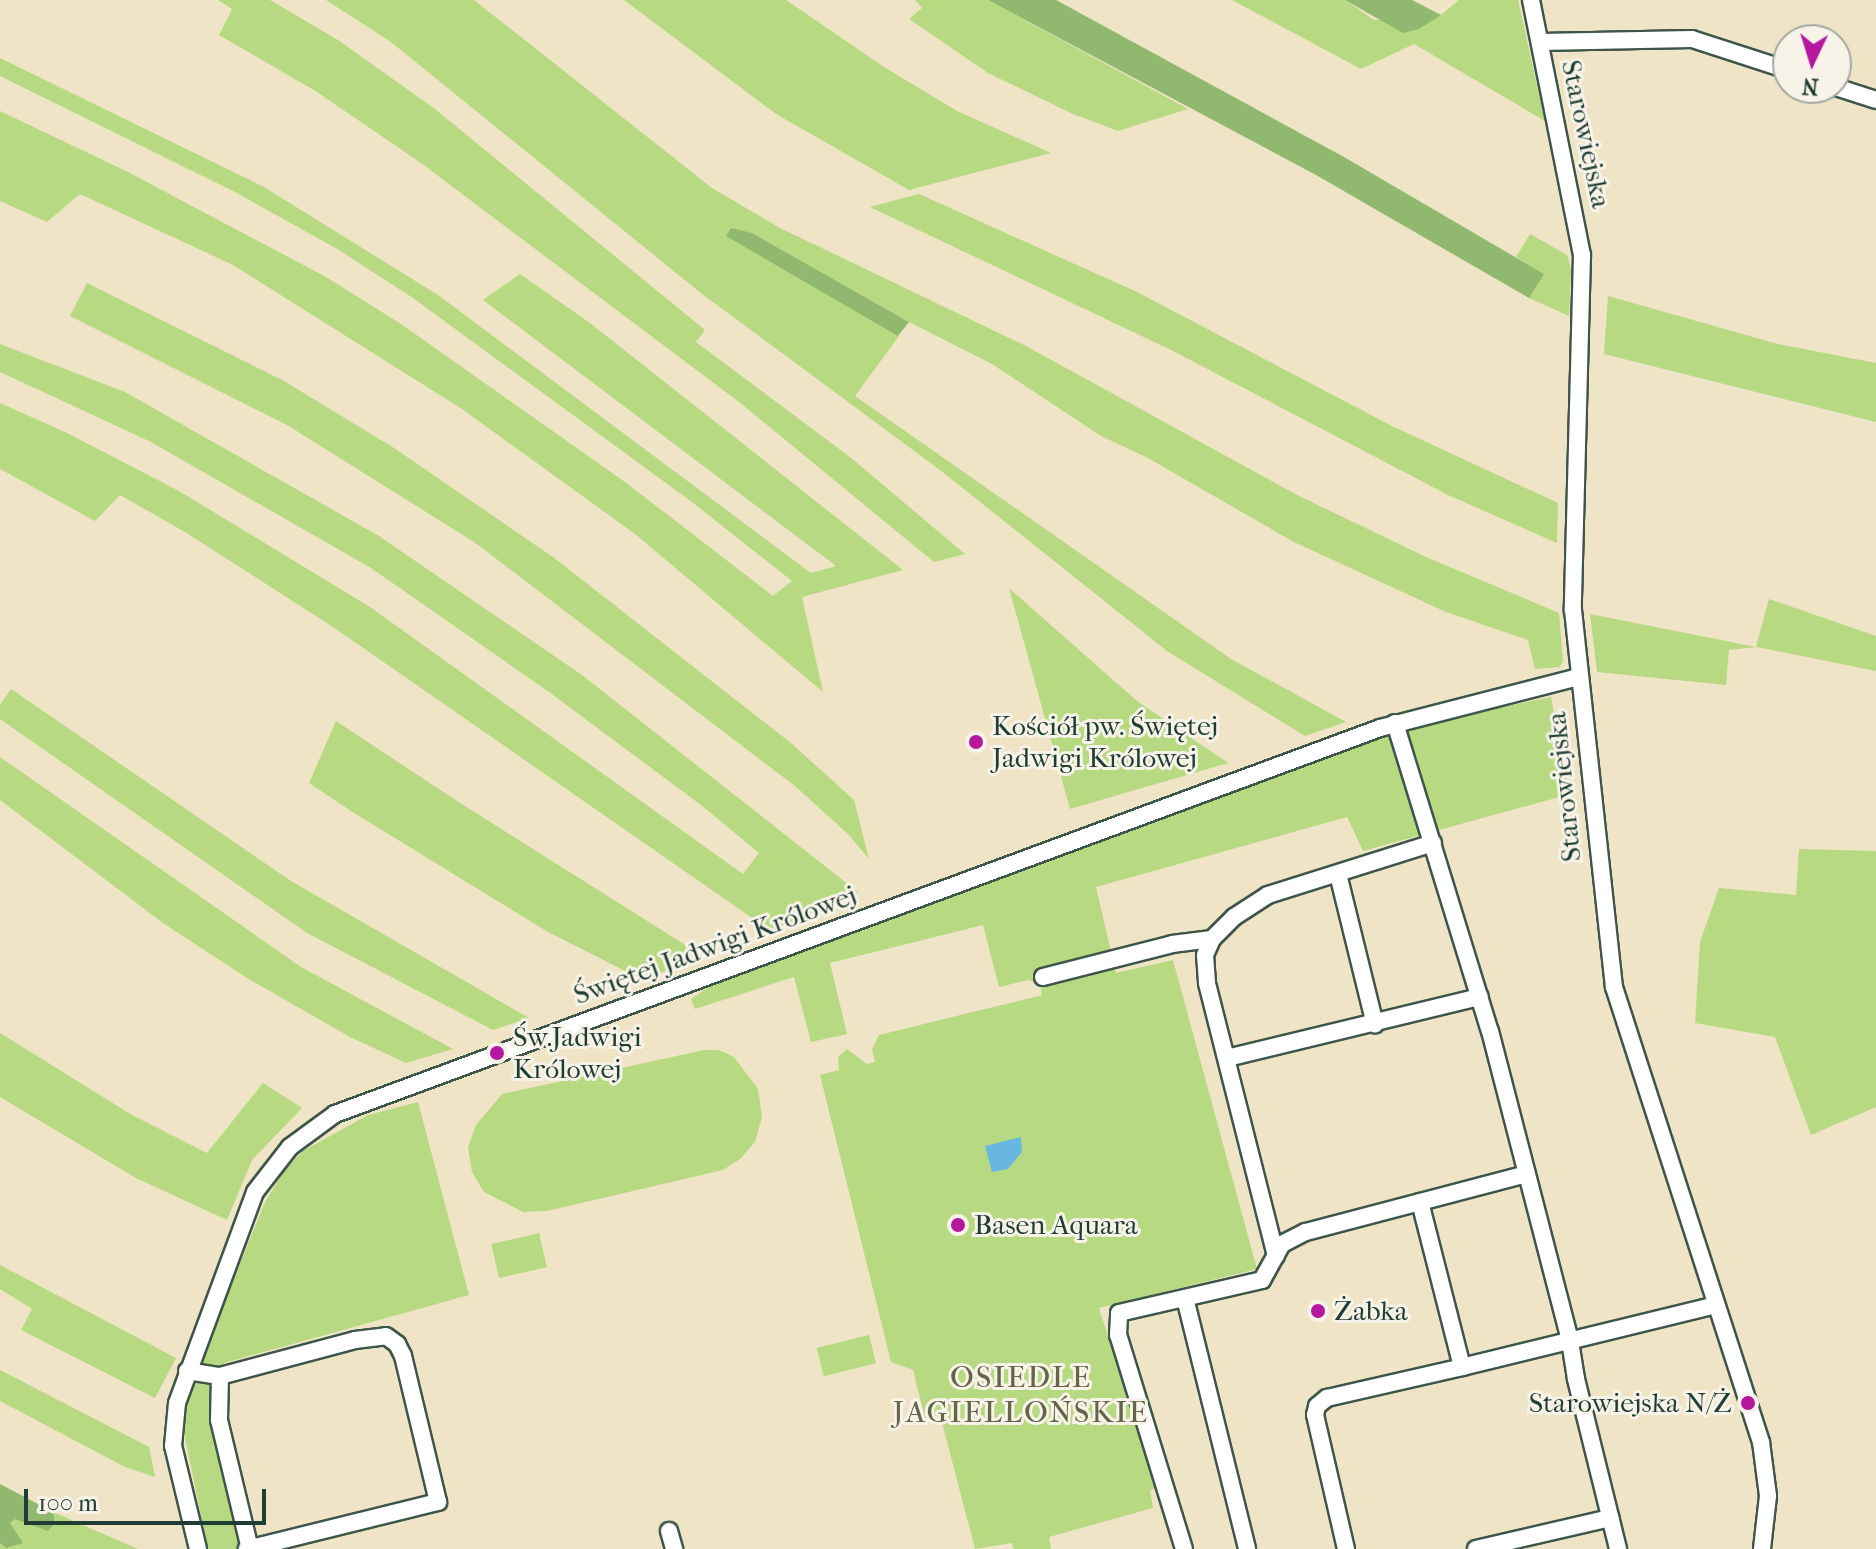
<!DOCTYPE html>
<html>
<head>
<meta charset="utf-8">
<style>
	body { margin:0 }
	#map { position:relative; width:1876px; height:1549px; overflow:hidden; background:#f0e4c7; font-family:"IM FELL French Canon",serif }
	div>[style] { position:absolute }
	.green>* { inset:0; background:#b6d981; transform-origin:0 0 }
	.forest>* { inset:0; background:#90b96f }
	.water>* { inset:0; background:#68b6e2 }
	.roads { filter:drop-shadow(2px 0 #3e564a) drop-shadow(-2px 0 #3e564a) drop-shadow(0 2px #3e564a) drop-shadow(0 -2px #3e564a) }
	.minor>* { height:16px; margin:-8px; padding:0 8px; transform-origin:8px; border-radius:8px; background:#fff }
	.dots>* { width:22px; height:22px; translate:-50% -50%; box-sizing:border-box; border:4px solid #f7f3e8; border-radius:50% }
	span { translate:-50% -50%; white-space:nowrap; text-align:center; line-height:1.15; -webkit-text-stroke:6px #f7f3e8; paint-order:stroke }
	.street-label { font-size:28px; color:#1f3d34 }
	.poi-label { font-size:28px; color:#1f3d34 }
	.left { translate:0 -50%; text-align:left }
	.right { translate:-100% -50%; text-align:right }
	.neighbourhood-label { font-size:30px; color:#65654a; letter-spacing:2px }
	.north { position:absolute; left:1772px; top:24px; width:80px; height:80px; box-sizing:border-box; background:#f7f3e8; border:2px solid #a1aaa0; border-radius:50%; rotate:184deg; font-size:22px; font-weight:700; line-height:32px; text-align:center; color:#1f3d34 }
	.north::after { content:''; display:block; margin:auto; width:28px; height:36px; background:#b5179e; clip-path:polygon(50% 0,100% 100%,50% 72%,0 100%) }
	.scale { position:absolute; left:24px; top:1489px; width:242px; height:36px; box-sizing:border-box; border:4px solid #1f3d34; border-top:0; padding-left:10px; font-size:24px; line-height:28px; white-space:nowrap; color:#1f3d34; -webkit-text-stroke:6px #f7f3e8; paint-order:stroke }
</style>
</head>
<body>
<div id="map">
	<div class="green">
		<i style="clip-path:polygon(218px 0,270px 0,338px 40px,435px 109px,705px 330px,696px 342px,850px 457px,965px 554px,934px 562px,739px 402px,421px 163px,317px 92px,219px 35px,232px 9px)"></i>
		<i style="clip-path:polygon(326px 0,474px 0,712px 188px,780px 228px,1026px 346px,1297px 495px,1426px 557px,1559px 613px,1563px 661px,1560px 667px,1535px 669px,1528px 640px,1446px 612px,1294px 542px,1146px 457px,1101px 436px,992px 364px,909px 322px,752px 233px,726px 235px,899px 336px,855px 396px,1231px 659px,1346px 722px,1305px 736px,1167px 651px,940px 470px,702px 294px,391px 42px)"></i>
		<i style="clip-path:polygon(624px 0,786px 0,884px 67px,957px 111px,1051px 153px,909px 190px,776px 114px)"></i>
		<i style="clip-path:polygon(915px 0,988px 0,1188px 109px,1118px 131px,1073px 114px,988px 73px,909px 19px,922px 8px)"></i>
		<i style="clip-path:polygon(1232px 0,1345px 0,1374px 20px,1441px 15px,1459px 0,1518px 0,1545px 121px,1414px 44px,1361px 69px)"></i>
		<i style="clip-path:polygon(0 58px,264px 187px,438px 295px,811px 573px,836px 566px,483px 300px,520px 274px,590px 323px,903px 570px,802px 597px,823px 692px,635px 534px,462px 409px,233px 265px,80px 194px,47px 222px,0 201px,0 111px,128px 172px,326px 277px,401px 324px,625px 482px,773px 596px,792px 581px,692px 502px,413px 298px,339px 250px,233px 191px,0 76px)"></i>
		<i style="clip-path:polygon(919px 194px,1137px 292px,1392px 426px,1558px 503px,1557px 543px,1448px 495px,1171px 350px,870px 207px)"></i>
		<i style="clip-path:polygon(1530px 234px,1567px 255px,1571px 269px,1569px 316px,1529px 298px,1543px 274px,1516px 257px)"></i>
		<i style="clip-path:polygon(87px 283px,284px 381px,394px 448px,553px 557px,791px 743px,854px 800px,869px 859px,849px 835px,795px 786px,474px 542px,287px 425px,70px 316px)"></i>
		<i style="clip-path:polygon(1608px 296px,1778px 344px,1876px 363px,1876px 422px,1604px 354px)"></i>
		<i style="clip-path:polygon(0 344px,125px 392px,379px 536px,582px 675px,858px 892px,771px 931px,333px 627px,185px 532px,120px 495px,95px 521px,0 469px,0 403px,65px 432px,179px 491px,370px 607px,743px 874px,759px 853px,701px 805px,549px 692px,371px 568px,151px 442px,0 372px)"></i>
		<i style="clip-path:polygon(1009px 588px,1137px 701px,1228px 763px,1070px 809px)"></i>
		<i style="clip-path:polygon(1769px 599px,1876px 636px,1876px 671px,1757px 647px,1729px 650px,1726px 685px,1597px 672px,1590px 614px,1756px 647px)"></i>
		<i style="clip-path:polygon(11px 689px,291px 881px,529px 1018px,493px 1030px,307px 933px,0 719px,0 705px)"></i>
		<i style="clip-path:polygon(1551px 697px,1570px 794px,1363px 851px,1347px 817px,1096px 887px,1116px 973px,1173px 960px,1257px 1269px,1099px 1308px,1157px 1488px,1150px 1490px,1153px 1508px,1049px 1537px,1051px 1549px,1014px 1549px,1012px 1543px,975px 1549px,940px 1415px,925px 1418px,913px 1370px,891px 1362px,820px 1075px,839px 1070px,838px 1057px,847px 1049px,867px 1064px,875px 1062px,872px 1049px,879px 1035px,1042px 995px,1040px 985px,1029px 980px,999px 987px,983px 925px,830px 963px,847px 1034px,811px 1042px,794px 977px,695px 1009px,691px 999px,712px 985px,740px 974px,1364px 742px,1425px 723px)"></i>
		<i style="clip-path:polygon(336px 721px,457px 801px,706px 958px,641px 979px,548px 932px,351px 811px,309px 783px)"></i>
		<i style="clip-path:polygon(0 757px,301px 967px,453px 1049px,406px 1063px,350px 1037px,247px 978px,163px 923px,0 800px)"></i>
		<i style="clip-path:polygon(1799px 849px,1876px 851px,1876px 1107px,1811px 1135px,1775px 1037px,1695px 1023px,1700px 942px,1719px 888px,1796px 895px)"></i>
		<i style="clip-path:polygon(0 1033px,132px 1115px,207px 1153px,263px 1083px,302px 1108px,252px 1160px,227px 1220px,136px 1178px,0 1097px)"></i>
		<i style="clip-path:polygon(704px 1050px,719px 1050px,734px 1057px,758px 1089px,762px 1117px,755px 1142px,740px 1159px,723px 1170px,547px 1211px,523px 1212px,484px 1192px,472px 1172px,468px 1147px,476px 1125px,502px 1094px)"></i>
		<i style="clip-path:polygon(418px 1102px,469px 1295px,224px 1363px,224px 1421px,258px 1549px,208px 1549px,184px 1433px,188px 1392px,265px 1202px,284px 1171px,303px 1151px,368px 1115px)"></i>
		<i style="left:539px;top:1233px;width:35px;height:49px;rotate:77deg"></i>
		<i style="clip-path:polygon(0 1265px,176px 1358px,155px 1398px,21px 1330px,32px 1309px,0 1289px)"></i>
		<i style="left:869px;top:1335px;width:29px;height:54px;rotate:76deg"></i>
		<i style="clip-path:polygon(0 1370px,149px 1447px,155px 1477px,125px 1467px,0 1401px)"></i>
		<i style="clip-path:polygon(53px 1512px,138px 1549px,0 1549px,0 1543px,6px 1548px,10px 1523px,15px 1519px,55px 1523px)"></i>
	</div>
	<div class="forest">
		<i style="clip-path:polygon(988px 0,1056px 0,1344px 157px,1544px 274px,1529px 298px,1316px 175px)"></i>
		<i style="clip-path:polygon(1345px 0,1412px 0,1441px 15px,1419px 29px,1403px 33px)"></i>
		<i style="clip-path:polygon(731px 228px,752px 233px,909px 322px,898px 336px,726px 236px)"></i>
		<i style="clip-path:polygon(0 1484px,53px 1512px,55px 1523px,48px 1531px,15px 1519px,10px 1523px,23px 1543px,6px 1548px,0 1543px)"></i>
	</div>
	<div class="water">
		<i style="clip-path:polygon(1021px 1137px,1022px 1152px,1008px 1169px,992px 1172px,985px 1146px)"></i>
	</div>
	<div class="roads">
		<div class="minor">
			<i style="left:1531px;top:0;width:260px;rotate:78.7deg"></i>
			<i style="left:1582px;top:255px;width:355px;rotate:91.5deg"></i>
			<i style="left:1573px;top:610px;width:379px;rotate:83.8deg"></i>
			<i style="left:1614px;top:987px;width:478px;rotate:72.1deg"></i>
			<i style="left:1761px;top:1442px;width:54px;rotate:82.6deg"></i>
			<i style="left:1768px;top:1496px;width:53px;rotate:96.5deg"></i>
			<i style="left:1540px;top:42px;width:152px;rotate:-1.1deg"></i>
			<i style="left:1692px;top:39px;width:101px;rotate:17.9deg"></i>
			<i style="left:1836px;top:87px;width:42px;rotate:18deg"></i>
			<i style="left:1395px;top:723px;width:322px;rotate:72.9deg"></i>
			<i style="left:1490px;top:1031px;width:320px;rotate:75.5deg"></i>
			<i style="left:1570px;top:1341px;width:38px;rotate:81deg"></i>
			<i style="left:1576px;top:1379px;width:175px;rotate:76.1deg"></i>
			<i style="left:1338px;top:874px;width:155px;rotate:76.2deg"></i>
			<i style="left:1043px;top:977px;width:133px;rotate:-14.3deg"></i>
			<i style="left:1172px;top:944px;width:40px;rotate:-7.1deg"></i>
			<i style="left:1227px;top:1058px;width:260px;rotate:-13.6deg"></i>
			<i style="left:1420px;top:1202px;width:170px;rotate:75.7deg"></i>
			<i style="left:1462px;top:1367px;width:261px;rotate:-13.7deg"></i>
			<i style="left:1276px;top:1256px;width:282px;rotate:-104.2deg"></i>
			<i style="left:1207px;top:983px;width:28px;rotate:-94deg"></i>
			<i style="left:1205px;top:955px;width:17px;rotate:-66deg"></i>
			<i style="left:1212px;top:939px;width:31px;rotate:-45deg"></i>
			<i style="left:1234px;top:917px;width:40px;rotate:-32.9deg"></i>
			<i style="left:1268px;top:895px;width:173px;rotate:-17.5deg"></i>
			<i style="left:1185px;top:1298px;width:259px;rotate:76.1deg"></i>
			<i style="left:187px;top:1371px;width:33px;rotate:9deg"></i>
			<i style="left:220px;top:1376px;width:140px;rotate:-14.9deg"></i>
			<i style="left:355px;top:1340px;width:31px;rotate:-7deg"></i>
			<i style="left:386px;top:1336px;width:14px;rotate:36deg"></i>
			<i style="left:397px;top:1344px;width:13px;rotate:63deg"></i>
			<i style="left:403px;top:1356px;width:150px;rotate:76.5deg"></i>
			<i style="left:438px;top:1502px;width:197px;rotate:166.2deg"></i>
			<i style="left:220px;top:1376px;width:44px;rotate:91.3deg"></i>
			<i style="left:219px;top:1420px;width:133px;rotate:76.5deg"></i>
			<i style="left:669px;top:1531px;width:19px;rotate:74deg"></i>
			<i style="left:198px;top:1549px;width:106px;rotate:-103.6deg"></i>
			<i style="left:173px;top:1446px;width:43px;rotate:-84.7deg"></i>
			<i style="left:177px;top:1403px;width:225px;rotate:-69.7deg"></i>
			<i style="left:255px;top:1192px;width:57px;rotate:-52.1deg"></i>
			<i style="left:290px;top:1147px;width:56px;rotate:-36.3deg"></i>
			<i style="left:335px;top:1114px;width:1114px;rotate:-20.27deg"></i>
			<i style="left:1380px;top:728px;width:204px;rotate:-14.4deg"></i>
			<i style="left:1184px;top:1549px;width:224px;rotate:-107.1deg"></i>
			<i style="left:1118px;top:1335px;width:22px;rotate:-87deg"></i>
			<i style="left:1119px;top:1313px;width:147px;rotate:-13deg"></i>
			<i style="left:1262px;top:1280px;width:41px;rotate:-60.9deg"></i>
			<i style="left:1282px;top:1244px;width:27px;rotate:-27deg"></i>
			<i style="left:1306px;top:1232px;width:228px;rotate:-14.7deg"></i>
			<i style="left:1346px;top:1549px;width:138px;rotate:-103deg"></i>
			<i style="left:1315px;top:1415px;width:9px;rotate:-77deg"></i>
			<i style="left:1317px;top:1406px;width:13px;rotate:-39deg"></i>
			<i style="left:1327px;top:1398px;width:139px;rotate:-12.9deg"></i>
			<i style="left:1476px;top:1549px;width:138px;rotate:-13deg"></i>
		</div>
	</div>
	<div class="dots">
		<i style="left:976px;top:742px;background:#b5179e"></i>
		<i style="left:497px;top:1053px;background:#b5179e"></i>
		<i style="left:958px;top:1225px;background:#b5179e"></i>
		<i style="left:1318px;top:1311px;background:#b5179e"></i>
		<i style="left:1748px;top:1403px;background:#b5179e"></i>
	</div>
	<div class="street-label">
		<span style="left:1586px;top:134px;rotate:78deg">Starowiejska</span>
		<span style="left:1564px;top:787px;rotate:-96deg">Starowiejska</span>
		<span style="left:715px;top:945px;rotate:-20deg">Świętej Jadwigi Królowej</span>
	</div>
	<div class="poi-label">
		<span class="left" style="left:992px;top:742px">Kościół pw. Świętej<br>Jadwigi Królowej</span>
		<span class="left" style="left:513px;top:1053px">Św.Jadwigi<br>Królowej</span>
		<span class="left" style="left:974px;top:1225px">Basen Aquara</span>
		<span class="left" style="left:1334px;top:1311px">Żabka</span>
		<span class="right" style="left:1732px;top:1403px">Starowiejska N/Ż</span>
	</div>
	<div class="neighbourhood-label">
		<span style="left:1021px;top:1395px">OSIEDLE<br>JAGIELLOŃSKIE</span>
	</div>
	<div class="north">N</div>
	<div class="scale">100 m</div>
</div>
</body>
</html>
